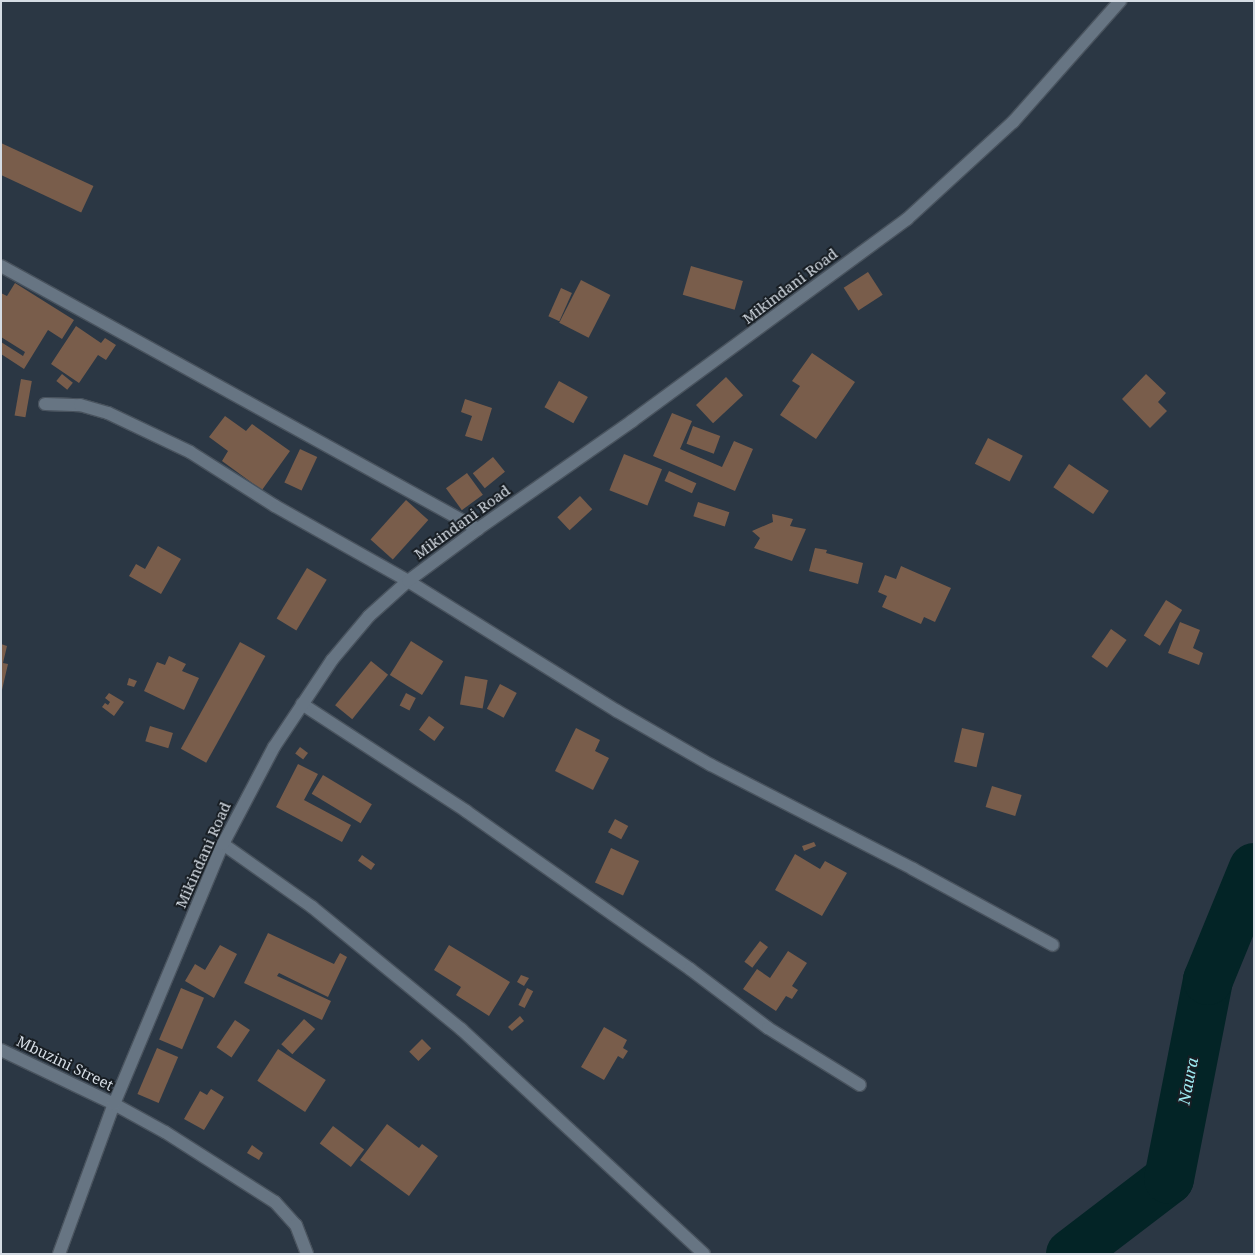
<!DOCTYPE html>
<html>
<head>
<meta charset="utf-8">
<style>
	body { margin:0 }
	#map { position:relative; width:1255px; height:1255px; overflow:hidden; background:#2b3744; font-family:"Noto Serif",serif }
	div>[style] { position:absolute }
	.river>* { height:50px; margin:-25px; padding:0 25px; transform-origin:25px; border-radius:25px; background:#032426 }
	.building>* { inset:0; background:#795d4b; transform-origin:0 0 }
	.roads { filter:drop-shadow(1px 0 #49535e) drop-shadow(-1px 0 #49535e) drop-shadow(0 1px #49535e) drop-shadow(0 -1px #49535e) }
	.street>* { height:12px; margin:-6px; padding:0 6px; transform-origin:6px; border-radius:6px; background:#677583 }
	span { translate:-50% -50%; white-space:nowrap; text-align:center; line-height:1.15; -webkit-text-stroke:4px #181e24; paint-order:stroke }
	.street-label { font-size:15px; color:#d5dce4 }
	.water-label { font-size:16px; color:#9fecf3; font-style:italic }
	.frame { position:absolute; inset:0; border:2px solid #d5dce4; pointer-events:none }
</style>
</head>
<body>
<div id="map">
	<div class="river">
		<i style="left:1071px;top:1254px;width:123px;rotate:-37.4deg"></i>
		<i style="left:1169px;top:1179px;width:203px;rotate:-78.9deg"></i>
		<i style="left:1208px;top:980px;width:121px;rotate:-67.7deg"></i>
	</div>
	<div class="building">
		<i style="left:1px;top:143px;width:102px;height:29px;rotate:25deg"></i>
		<i style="left:691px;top:266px;width:54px;height:30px;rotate:16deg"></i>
		<i style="left:868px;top:272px;width:27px;height:29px;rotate:57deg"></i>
		<i style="left:581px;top:280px;width:33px;height:48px;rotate:27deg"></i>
		<i style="clip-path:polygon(15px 283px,74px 320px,62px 339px,48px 330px,24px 369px,1px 354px,1px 342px,23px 356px,25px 352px,1px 337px,1px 293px,7px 296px)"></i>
		<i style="left:561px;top:288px;width:12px;height:31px;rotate:24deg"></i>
		<i style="clip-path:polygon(76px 326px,101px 343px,105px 338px,116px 345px,106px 360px,98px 355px,79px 383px,51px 364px)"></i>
		<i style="clip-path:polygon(812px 353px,855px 382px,816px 439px,780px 415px,800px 386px,792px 381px)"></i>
		<i style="left:62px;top:374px;width:14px;height:9px;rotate:39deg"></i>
		<i style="clip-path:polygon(1146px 374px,1166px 393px,1158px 402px,1167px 411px,1150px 428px,1122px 399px)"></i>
		<i style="left:726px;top:377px;width:25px;height:41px;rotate:47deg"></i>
		<i style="left:21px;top:379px;width:11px;height:37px;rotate:10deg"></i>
		<i style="left:559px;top:381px;width:33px;height:30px;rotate:29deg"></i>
		<i style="clip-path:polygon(465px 399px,492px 408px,482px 441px,465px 436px,472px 416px,461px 412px)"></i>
		<i style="clip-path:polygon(672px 413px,692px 421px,680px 449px,722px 467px,734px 441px,753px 449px,735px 491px,653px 456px)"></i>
		<i style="clip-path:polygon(225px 416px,246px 431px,252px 424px,290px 451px,262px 490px,222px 461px,228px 451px,209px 437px)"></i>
		<i style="left:693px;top:426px;width:29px;height:19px;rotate:20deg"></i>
		<i style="left:988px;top:438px;width:39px;height:29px;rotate:27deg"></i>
		<i style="left:300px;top:449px;width:19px;height:37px;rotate:25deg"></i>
		<i style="left:624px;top:454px;width:41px;height:39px;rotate:22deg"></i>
		<i style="left:493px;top:457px;width:19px;height:26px;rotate:51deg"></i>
		<i style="left:1069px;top:464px;width:48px;height:28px;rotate:34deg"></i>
		<i style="left:669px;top:471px;width:30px;height:11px;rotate:24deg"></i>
		<i style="left:467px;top:473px;width:27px;height:26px;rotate:54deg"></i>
		<i style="left:580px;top:496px;width:18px;height:31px;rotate:47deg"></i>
		<i style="left:406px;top:500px;width:30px;height:53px;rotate:42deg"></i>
		<i style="left:698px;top:502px;width:33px;height:15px;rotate:18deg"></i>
		<i style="clip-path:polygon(772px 514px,793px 519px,790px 526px,806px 529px,792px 561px,754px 548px,760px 538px,752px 531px,773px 522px)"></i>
		<i style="clip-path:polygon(158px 546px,181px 559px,161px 594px,129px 576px,136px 564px,145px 569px)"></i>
		<i style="clip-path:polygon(815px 548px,827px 550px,826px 553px,863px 563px,858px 584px,809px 571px)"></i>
		<i style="clip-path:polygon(901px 566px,951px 588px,935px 622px,924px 617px,921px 624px,882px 607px,887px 596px,878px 592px,885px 575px,896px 579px)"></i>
		<i style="left:307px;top:568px;width:23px;height:59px;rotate:31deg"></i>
		<i style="left:1166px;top:600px;width:19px;height:42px;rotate:32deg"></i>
		<i style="clip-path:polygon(1180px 622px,1200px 630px,1193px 648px,1203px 653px,1199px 665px,1168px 653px)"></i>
		<i style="left:1111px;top:629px;width:19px;height:34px;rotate:35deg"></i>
		<i style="left:411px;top:641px;width:38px;height:40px;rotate:32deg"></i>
		<i style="left:240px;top:642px;width:29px;height:122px;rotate:29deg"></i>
		<i style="clip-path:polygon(1px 644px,7px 646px,3px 663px,8px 664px,2px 690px)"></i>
		<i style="clip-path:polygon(169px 656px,186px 664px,182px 671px,199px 678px,184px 710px,144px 691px,157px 662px,165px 665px)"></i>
		<i style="left:371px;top:661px;width:22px;height:57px;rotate:39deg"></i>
		<i style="left:465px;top:676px;width:23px;height:29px;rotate:10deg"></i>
		<i style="clip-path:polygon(129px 678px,137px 681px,134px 687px,127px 685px)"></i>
		<i style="left:500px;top:684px;width:19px;height:28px;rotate:28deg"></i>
		<i style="clip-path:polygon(109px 693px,124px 702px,114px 716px,102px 707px,105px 703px,108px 705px,110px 702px,105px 698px)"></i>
		<i style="left:406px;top:693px;width:11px;height:14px;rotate:27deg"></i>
		<i style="left:429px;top:716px;width:19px;height:17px;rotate:36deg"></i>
		<i style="left:150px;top:726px;width:24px;height:16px;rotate:17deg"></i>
		<i style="clip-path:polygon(576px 728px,600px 740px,595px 751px,609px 758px,593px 790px,555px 771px)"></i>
		<i style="left:962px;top:728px;width:23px;height:35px;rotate:13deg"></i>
		<i style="left:300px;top:747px;width:10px;height:8px;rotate:37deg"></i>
		<i style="clip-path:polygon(298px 764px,318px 774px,304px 800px,351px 825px,342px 842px,276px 807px)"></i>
		<i style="left:323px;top:775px;width:57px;height:22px;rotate:31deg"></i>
		<i style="left:992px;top:786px;width:31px;height:22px;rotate:17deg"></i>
		<i style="left:615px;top:819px;width:15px;height:15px;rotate:28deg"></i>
		<i style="clip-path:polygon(814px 842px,816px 846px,804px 851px,802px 846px)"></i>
		<i style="left:611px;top:848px;width:31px;height:38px;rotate:25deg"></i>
		<i style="clip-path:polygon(795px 854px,820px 869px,825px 861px,847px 873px,822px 916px,775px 890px)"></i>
		<i style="left:362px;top:855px;width:16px;height:7px;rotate:35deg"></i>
		<i style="clip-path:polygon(268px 933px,334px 964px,340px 953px,347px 957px,328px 997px,279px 973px,277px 976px,331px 1001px,322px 1020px,244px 983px)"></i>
		<i style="left:760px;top:941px;width:10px;height:26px;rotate:37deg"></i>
		<i style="clip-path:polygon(220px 945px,237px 954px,214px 998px,185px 981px,195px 964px,205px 970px)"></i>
		<i style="clip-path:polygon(449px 945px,510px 982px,489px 1016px,456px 995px,461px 987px,434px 970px)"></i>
		<i style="clip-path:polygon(788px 951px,807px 963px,792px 986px,798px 990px,792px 999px,786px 996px,776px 1011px,743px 989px,757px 969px,770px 978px)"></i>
		<i style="clip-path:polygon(521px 975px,529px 978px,524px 986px,517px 982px)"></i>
		<i style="left:181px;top:988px;width:25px;height:56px;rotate:23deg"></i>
		<i style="left:527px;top:988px;width:7px;height:19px;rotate:27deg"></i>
		<i style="clip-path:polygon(520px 1016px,524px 1021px,512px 1031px,508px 1027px)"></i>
		<i style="left:304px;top:1019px;width:15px;height:34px;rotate:42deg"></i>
		<i style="left:235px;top:1020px;width:18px;height:33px;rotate:34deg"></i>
		<i style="clip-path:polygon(604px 1027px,627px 1040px,623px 1048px,628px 1051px,623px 1059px,618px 1056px,604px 1080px,581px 1067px)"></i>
		<i style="left:422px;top:1039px;width:13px;height:18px;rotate:45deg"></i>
		<i style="left:157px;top:1048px;width:23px;height:50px;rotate:23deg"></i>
		<i style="left:278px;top:1049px;width:57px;height:38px;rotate:33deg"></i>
		<i style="clip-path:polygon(211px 1089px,224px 1097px,204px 1130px,184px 1119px,200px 1091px,207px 1095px)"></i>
		<i style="clip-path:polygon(387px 1124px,419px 1148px,422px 1144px,438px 1156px,409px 1196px,360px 1160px)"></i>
		<i style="left:333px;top:1126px;width:39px;height:22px;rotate:37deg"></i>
		<i style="clip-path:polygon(252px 1145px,263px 1153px,259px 1160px,247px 1153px)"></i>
	</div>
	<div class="roads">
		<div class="street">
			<i style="left:1px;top:266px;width:545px;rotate:28.87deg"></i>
			<i style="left:45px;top:404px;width:35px;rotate:2deg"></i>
			<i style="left:80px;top:405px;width:29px;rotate:16deg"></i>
			<i style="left:108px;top:413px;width:91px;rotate:25.4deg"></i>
			<i style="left:190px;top:452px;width:101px;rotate:32.4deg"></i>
			<i style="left:275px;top:506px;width:153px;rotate:29.4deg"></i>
			<i style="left:408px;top:581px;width:246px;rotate:31.9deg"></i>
			<i style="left:617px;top:711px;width:108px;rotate:29.9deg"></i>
			<i style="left:711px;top:765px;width:227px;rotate:27.2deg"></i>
			<i style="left:913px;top:869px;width:159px;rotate:28.5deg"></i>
			<i style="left:302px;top:704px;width:196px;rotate:33.1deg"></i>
			<i style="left:466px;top:811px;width:274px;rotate:35.2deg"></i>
			<i style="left:690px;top:969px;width:98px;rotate:37.1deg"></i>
			<i style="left:768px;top:1028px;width:108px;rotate:31.8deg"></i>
			<i style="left:223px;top:844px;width:109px;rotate:35.3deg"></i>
			<i style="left:312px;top:907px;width:193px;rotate:39.3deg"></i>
			<i style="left:461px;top:1029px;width:331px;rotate:42.8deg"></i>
			<i style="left:1px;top:1050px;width:125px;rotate:25.5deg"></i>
			<i style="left:114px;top:1104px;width:58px;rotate:28.8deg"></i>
			<i style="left:165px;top:1132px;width:130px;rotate:32.5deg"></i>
			<i style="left:275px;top:1202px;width:31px;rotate:48deg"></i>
			<i style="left:296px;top:1225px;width:31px;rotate:69deg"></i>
			<i style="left:59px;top:1254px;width:160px;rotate:-69.9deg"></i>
			<i style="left:114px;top:1104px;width:282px;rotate:-67.3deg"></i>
			<i style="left:223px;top:844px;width:110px;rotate:-62.3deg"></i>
			<i style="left:274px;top:747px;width:105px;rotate:-56.3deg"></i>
			<i style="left:332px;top:660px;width:57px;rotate:-49.9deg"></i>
			<i style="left:369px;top:616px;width:52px;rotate:-41.9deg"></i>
			<i style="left:408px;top:581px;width:87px;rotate:-36.6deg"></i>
			<i style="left:478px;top:529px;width:188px;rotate:-35deg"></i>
			<i style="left:632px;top:421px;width:341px;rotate:-36.3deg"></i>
			<i style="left:907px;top:219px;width:144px;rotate:-42.5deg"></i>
			<i style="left:1013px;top:122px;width:162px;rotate:-48.5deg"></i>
		</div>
	</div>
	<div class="street-label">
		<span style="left:790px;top:286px;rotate:-37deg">Mikindani Road</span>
		<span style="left:462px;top:522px;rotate:-36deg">Mikindani Road</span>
		<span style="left:203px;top:855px;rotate:-66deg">Mikindani Road</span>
		<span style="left:65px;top:1063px;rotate:26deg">Mbuzini Street</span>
	</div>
	<div class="water-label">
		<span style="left:1188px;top:1081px;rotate:-79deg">Naura</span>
	</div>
	<div class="frame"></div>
</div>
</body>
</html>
